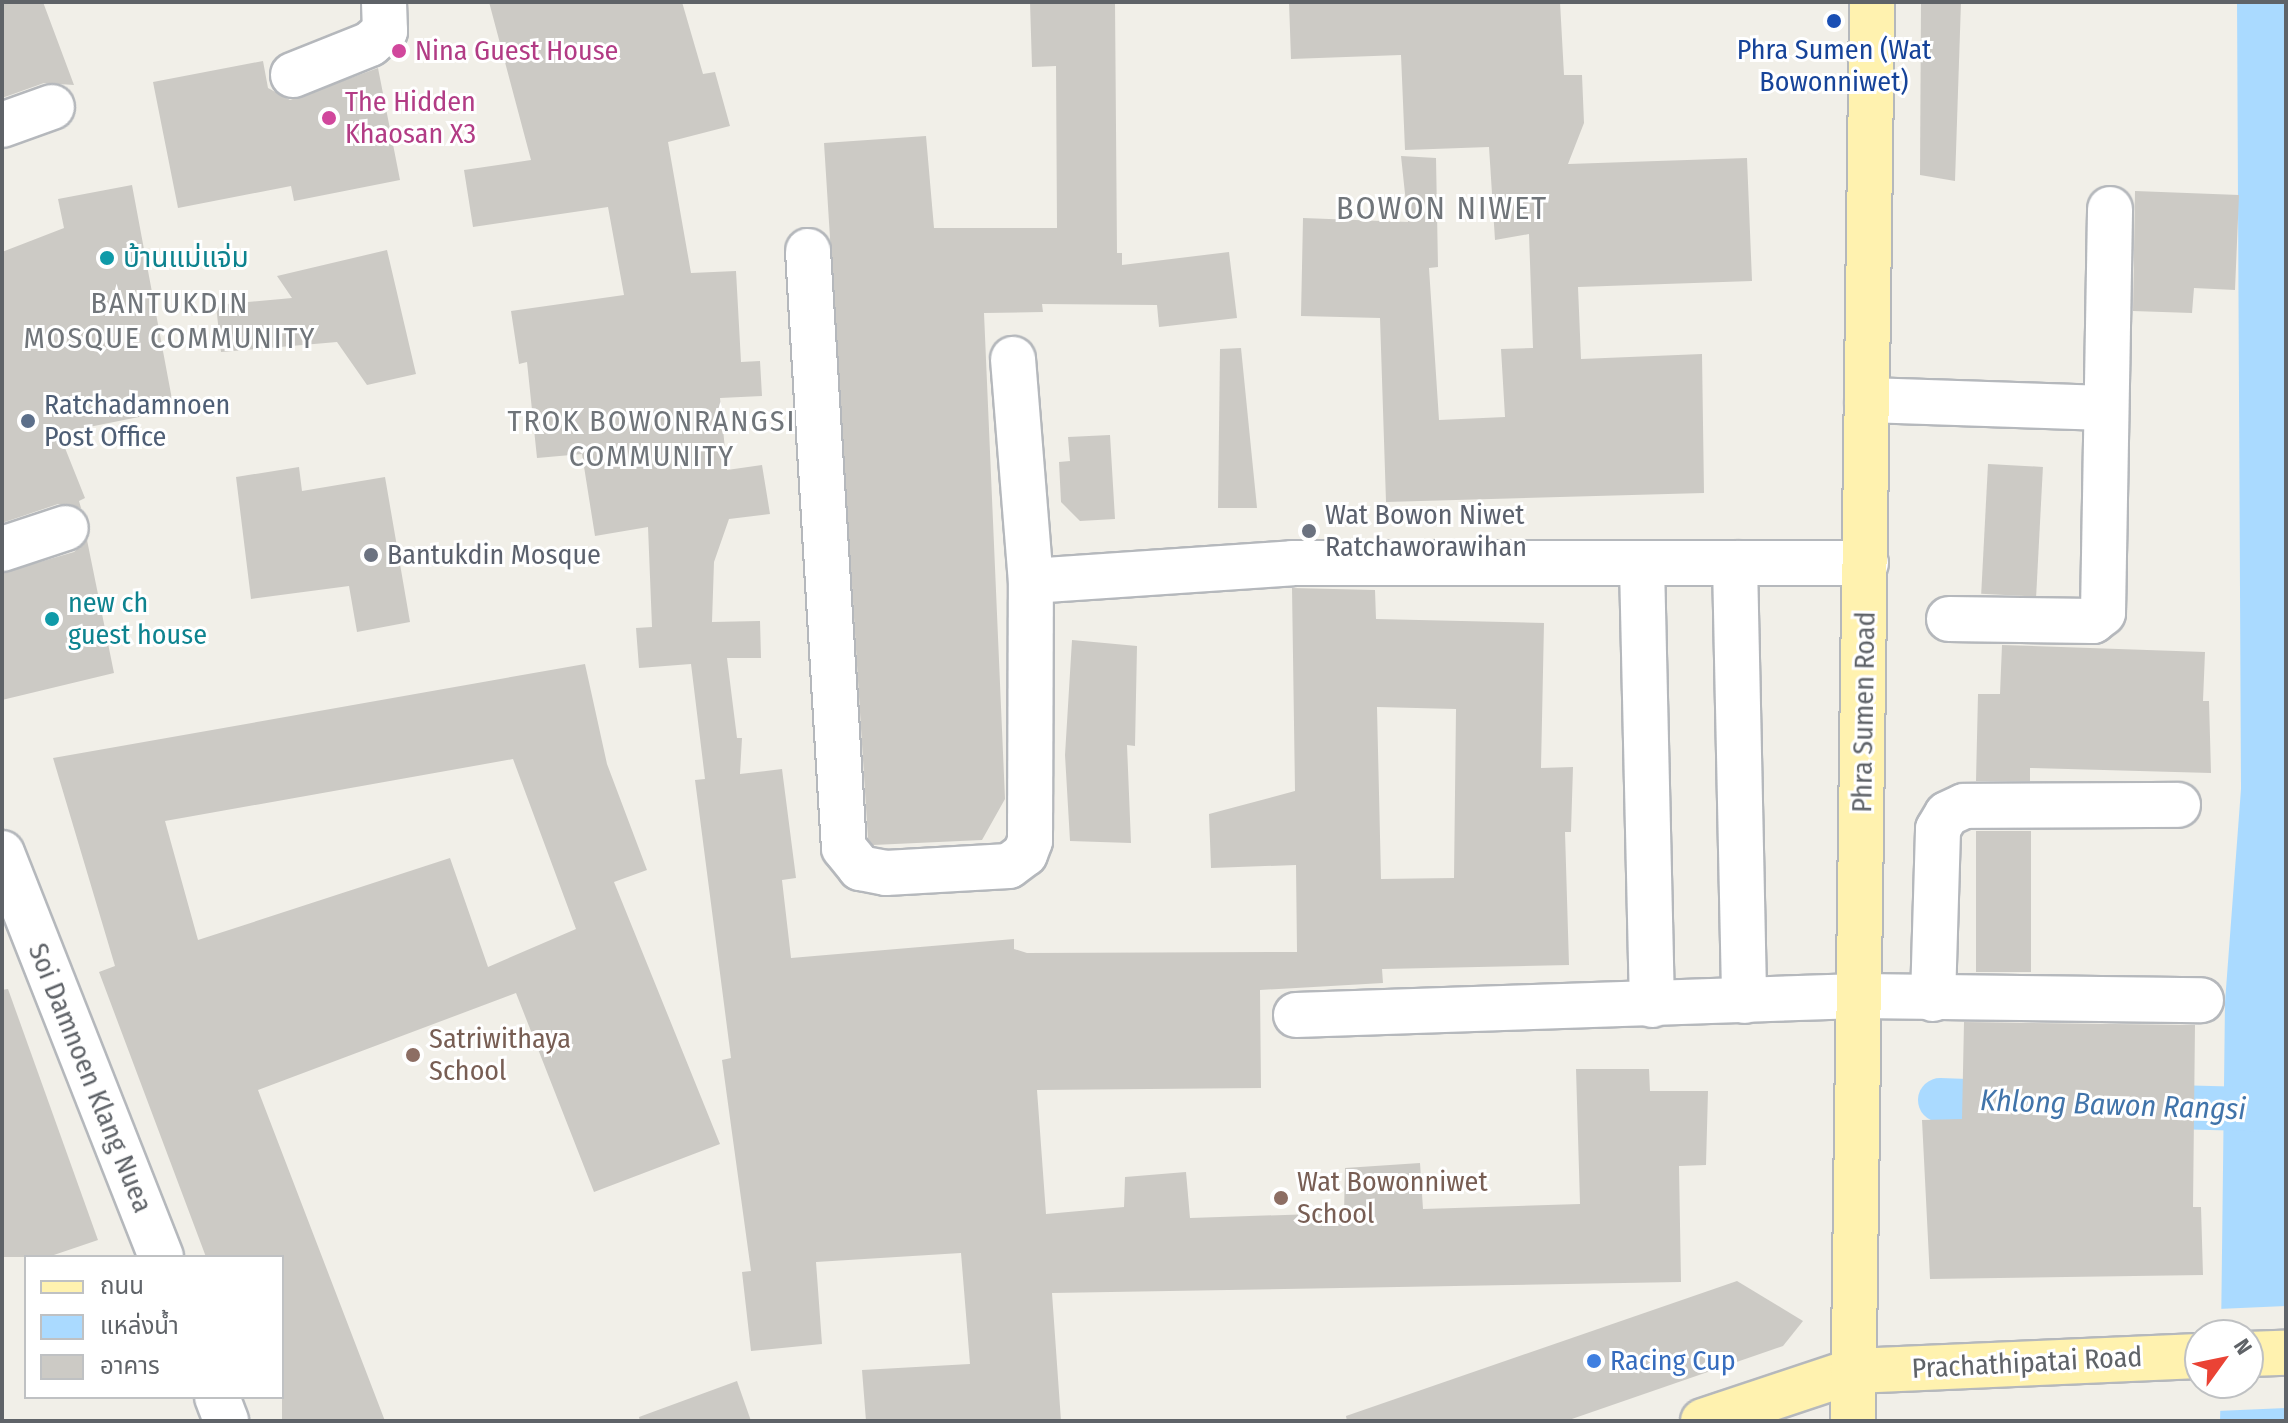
<!DOCTYPE html>
<html>
<head>
<meta charset="utf-8">
<style>
	body { margin:0 }
	#map { position:relative; width:2288px; height:1423px; overflow:hidden; background:#f1efe8; font-family:"Fira Sans Condensed","Noto Sans Thai",sans-serif }
	div>[style] { position:absolute }
	.water>* { inset:0; background:#aadaff }
	.pier>* { inset:0; background:#f1efe8 }
	.canal>* { height:44px; margin:-22px; padding:0 22px; transform-origin:22px; border-radius:22px; background:#aadaff }
	.building>* { inset:0; background:#cccac5; transform-origin:0 0 }
	.roads { filter:drop-shadow(2px 0 #b5b8bc) drop-shadow(-2px 0 #b5b8bc) drop-shadow(0 2px #b5b8bc) drop-shadow(0 -2px #b5b8bc) }
	.minor>* { height:44px; margin:-22px; padding:0 22px; transform-origin:22px; border-radius:22px; background:#fff }
	.major>* { height:44px; margin:-22px; padding:0 22px; transform-origin:22px; border-radius:22px; background:#fff2af }
	.dots>* { width:22px; height:22px; translate:-50% -50%; box-sizing:border-box; border:4px solid #fff; border-radius:50% }
	span { translate:-50% -50%; white-space:nowrap; text-align:center; line-height:1.15; -webkit-text-stroke:6px #fff; paint-order:stroke }
	.transit-label { font-size:28px; color:#164399 }
	.hotel-label { font-size:28px; color:#b23c85 }
	.left { translate:0 -50%; text-align:left }
	.culture-label { font-size:28px; color:#0d838f }
	.service-label { font-size:28px; color:#4e5e75 }
	.worship-label { font-size:28px; color:#5b616d }
	.street-label { font-size:28px; color:#5f6368 }
	.education-label { font-size:28px; color:#785e54 }
	.shop-label { font-size:28px; color:#366cbe }
	.neighbourhood-label { font-size:30px; color:#70757a; letter-spacing:2px }
	.water-label { font-size:30px; color:#4174aa; font-style:italic }
	.quarter-label { font-size:32px; color:#70757a; letter-spacing:2px }
	.frame { position:absolute; inset:0; border:4px solid #5f6368; pointer-events:none }
	.legend { position:absolute; left:24px; top:1255px; width:260px; height:144px; box-sizing:border-box; background:#fff; border:2px solid #bfc1c3; margin:0; padding:10px 14px; list-style:none; font-size:24px; color:#5f6368 }
	.legend li { display:flex; align-items:center; gap:16px; height:40px }
	.legend b { width:40px; border:2px solid #bfc1c3 }
	.north { position:absolute; left:2184px; top:1319px; width:80px; height:80px; box-sizing:border-box; background:#fff; border:2px solid #bfc1c3; border-radius:50%; rotate:57deg; font-size:22px; font-weight:700; line-height:32px; text-align:center; color:#5f6368 }
	.north::after { content:''; display:block; margin:auto; width:28px; height:36px; background:#ea4335; clip-path:polygon(50% 0,100% 100%,50% 72%,0 100%) }
</style>
</head>
<body>
<div id="map">
	<div class="water">
		<i style="clip-path:polygon(2237px 2px,2286px 2px,2286px 1421px,2220px 1421px,2221px 1383px,2248px 1383px,2248px 1335px,2221px 1335px,2225px 1002px,2241px 789px)"></i>
	</div>
	<div class="pier">
		<i style="clip-path:polygon(2286px 1306px,2286px 1408px,2217px 1411px,2217px 1383px,2248px 1383px,2248px 1335px,2217px 1335px,2218px 1309px)"></i>
	</div>
	<div class="canal">
		<i style="left:1940px;top:1100px;width:82px;rotate:2.1deg"></i>
		<i style="left:2135px;top:1106px;width:151px;rotate:1.5deg"></i>
	</div>
	<div class="building">
		<i style="clip-path:polygon(2px 2px,43px 2px,74px 85px,44px 83px,2px 98px)"></i>
		<i style="clip-path:polygon(evenodd,489px 2px,682px 2px,703px 74px,715px 72px,730px 126px,668px 142px,691px 273px,736px 271px,741px 362px,760px 361px,762px 396px,720px 398px,727px 470px,762px 465px,770px 514px,729px 519px,714px 562px,712px 622px,760px 621px,761px 658px,727px 658px,737px 738px,742px 738px,740px 774px,782px 769px,796px 878px,782px 880px,791px 958px,1014px 939px,1014px 949px,1027px 953px,1297px 952px,1296px 865px,1211px 868px,1209px 814px,1295px 791px,1292px 588px,1375px 590px,1376px 619px,1544px 623px,1541px 768px,1573px 767px,1571px 832px,1565px 832px,1569px 965px,1382px 969px,1383px 983px,1260px 990px,1261px 1088px,1037px 1090px,1046px 1214px,1124px 1207px,1125px 1177px,1186px 1172px,1190px 1218px,1344px 1213px,1345px 1168px,1420px 1163px,1423px 1209px,1580px 1204px,1576px 1069px,1649px 1069px,1650px 1091px,1708px 1091px,1706px 1165px,1679px 1166px,1681px 1282px,1052px 1293px,1061px 1421px,866px 1421px,862px 1370px,970px 1364px,961px 1253px,816px 1262px,822px 1344px,751px 1351px,742px 1272px,751px 1271px,722px 1060px,731px 1058px,695px 780px,705px 779px,691px 664px,639px 668px,636px 628px,652px 627px,648px 527px,595px 536px,582px 454px,537px 458px,527px 362px,519px 364px,511px 311px,624px 295px,608px 207px,473px 227px,464px 170px,531px 160px,489px 2px,1377px 707px,1456px 709px,1454px 878px,1381px 879px,1377px 707px)"></i>
		<i style="clip-path:polygon(1030px 2px,1115px 2px,1117px 253px,1122px 253px,1122px 265px,1229px 252px,1237px 318px,1159px 327px,1157px 305px,1042px 304px,1043px 312px,984px 313px,1005px 799px,982px 840px,873px 845px,868px 839px,824px 143px,926px 136px,934px 228px,1057px 228px,1056px 66px,1032px 67px)"></i>
		<i style="clip-path:polygon(1289px 2px,1560px 2px,1564px 75px,1582px 75px,1584px 123px,1568px 164px,1747px 158px,1752px 281px,1578px 287px,1581px 359px,1702px 354px,1704px 493px,1386px 502px,1380px 318px,1301px 316px,1303px 218px,1408px 222px,1401px 156px,1436px 158px,1438px 267px,1429px 268px,1439px 420px,1505px 417px,1501px 349px,1533px 348px,1529px 234px,1495px 240px,1489px 147px,1405px 150px,1401px 55px,1291px 59px)"></i>
		<i style="clip-path:polygon(1921px 2px,1961px 2px,1955px 181px,1920px 175px)"></i>
		<i style="clip-path:polygon(263px 61px,268px 88px,290px 100px,378px 68px,400px 180px,294px 201px,291px 186px,178px 208px,153px 82px)"></i>
		<i style="clip-path:polygon(132px 185px,174px 410px,59px 433px,85px 498px,79px 501px,81px 508px,58px 504px,2px 523px,2px 252px,64px 228px,58px 199px)"></i>
		<i style="clip-path:polygon(2135px 191px,2239px 195px,2235px 290px,2194px 288px,2192px 313px,2133px 311px)"></i>
		<i style="clip-path:polygon(387px 250px,416px 374px,367px 385px,337px 342px,221px 352px,216px 305px,292px 298px,277px 276px)"></i>
		<i style="clip-path:polygon(1241px 348px,1257px 508px,1218px 508px,1220px 349px)"></i>
		<i style="clip-path:polygon(1110px 435px,1115px 519px,1080px 521px,1061px 502px,1059px 462px,1070px 461px,1068px 437px)"></i>
		<i style="left:1988px;top:464px;width:55px;height:130px;rotate:3deg"></i>
		<i style="clip-path:polygon(299px 467px,302px 491px,385px 477px,410px 622px,357px 632px,349px 586px,251px 599px,236px 477px)"></i>
		<i style="clip-path:polygon(87px 540px,114px 673px,2px 700px,2px 573px,74px 552px)"></i>
		<i style="clip-path:polygon(1072px 640px,1137px 646px,1135px 746px,1127px 745px,1131px 843px,1070px 841px,1065px 755px)"></i>
		<i style="clip-path:polygon(2002px 645px,2205px 652px,2203px 701px,2209px 701px,2211px 773px,2030px 768px,2030px 781px,1976px 781px,1978px 694px,2000px 694px)"></i>
		<i style="clip-path:polygon(evenodd,585px 664px,607px 764px,647px 870px,614px 882px,720px 1144px,594px 1192px,516px 993px,258px 1090px,385px 1421px,282px 1421px,282px 1257px,206px 1257px,99px 972px,115px 966px,53px 758px,585px 664px,513px 759px,576px 929px,488px 967px,450px 858px,198px 940px,165px 821px,513px 759px)"></i>
		<i style="left:1976px;top:831px;width:55px;height:141px"></i>
		<i style="clip-path:polygon(8px 989px,98px 1240px,48px 1257px,2px 1257px,2px 990px)"></i>
		<i style="clip-path:polygon(1964px 1022px,2195px 1025px,2193px 1207px,2201px 1207px,2203px 1275px,1930px 1279px,1922px 1120px,1962px 1119px)"></i>
		<i style="clip-path:polygon(1737px 1281px,1803px 1321px,1783px 1346px,1566px 1421px,1347px 1421px,1346px 1416px)"></i>
		<i style="clip-path:polygon(737px 1381px,751px 1421px,640px 1421px,639px 1417px)"></i>
	</div>
	<div class="roads">
		<div class="minor">
			<i style="left:293px;top:75px;width:83px;rotate:-21.9deg"></i>
			<i style="left:370px;top:44px;width:20px;rotate:-41deg"></i>
			<i style="left:385px;top:31px;width:29px;rotate:-92deg"></i>
			<i style="left:2px;top:125px;width:53px;rotate:-19.8deg"></i>
			<i style="left:808px;top:251px;width:598px;rotate:86.55deg"></i>
			<i style="left:844px;top:848px;width:26px;rotate:51deg"></i>
			<i style="left:860px;top:868px;width:26px;rotate:11deg"></i>
			<i style="left:886px;top:873px;width:123px;rotate:-3.3deg"></i>
			<i style="left:1009px;top:866px;width:20px;rotate:-37deg"></i>
			<i style="left:1025px;top:854px;width:14px;rotate:-69deg"></i>
			<i style="left:1030px;top:841px;width:260px;rotate:-89.8deg"></i>
			<i style="left:1031px;top:581px;width:262px;rotate:-3.9deg"></i>
			<i style="left:1292px;top:563px;width:574px"></i>
			<i style="left:1013px;top:359px;width:223px;rotate:85.4deg"></i>
			<i style="left:1867px;top:400px;width:239px;rotate:1.9deg"></i>
			<i style="left:2px;top:549px;width:67px;rotate:-18.2deg"></i>
			<i style="left:1735px;top:563px;width:438px;rotate:88.8deg"></i>
			<i style="left:1642px;top:565px;width:440px;rotate:88.7deg"></i>
			<i style="left:1949px;top:619px;width:144px;rotate:0.8deg"></i>
			<i style="left:2093px;top:621px;width:13px;rotate:-39deg"></i>
			<i style="left:2103px;top:613px;width:404px;rotate:-89deg"></i>
			<i style="left:2px;top:853px;width:434px;rotate:68.5deg"></i>
			<i style="left:1933px;top:999px;width:170px;rotate:-88.3deg"></i>
			<i style="left:1938px;top:829px;width:17px;rotate:-59deg"></i>
			<i style="left:1947px;top:814px;width:19px;rotate:-25deg"></i>
			<i style="left:1964px;top:806px;width:214px;rotate:-0.3deg"></i>
			<i style="left:1296px;top:1015px;width:564px;rotate:-1.93deg"></i>
			<i style="left:1860px;top:996px;width:341px;rotate:0.7deg"></i>
			<i style="left:217px;top:1397px;width:26px;rotate:69deg"></i>
		</div>
		<div class="major">
			<i style="left:2248px;top:1354px;width:38px;rotate:-2deg"></i>
			<i style="left:1703px;top:1421px;width:158px;rotate:-18.4deg"></i>
			<i style="left:1853px;top:1371px;width:347px;rotate:-2.5deg"></i>
			<i style="left:1853px;top:1421px;width:1419px;rotate:-89.23deg"></i>
		</div>
	</div>
	<div class="dots">
		<i style="left:1834px;top:21px;background:#1a4fb4"></i>
		<i style="left:399px;top:51px;background:#d1479c"></i>
		<i style="left:329px;top:118px;background:#d1479c"></i>
		<i style="left:107px;top:258px;background:#0f9aa8"></i>
		<i style="left:28px;top:421px;background:#5c6f8a"></i>
		<i style="left:1309px;top:531px;background:#6b7280"></i>
		<i style="left:371px;top:555px;background:#6b7280"></i>
		<i style="left:52px;top:619px;background:#0f9aa8"></i>
		<i style="left:413px;top:1055px;background:#8d6e63"></i>
		<i style="left:1281px;top:1198px;background:#8d6e63"></i>
		<i style="left:1594px;top:1361px;background:#3f7fe0"></i>
	</div>
	<div class="transit-label">
		<span style="left:1834px;top:66px">Phra Sumen (Wat<br>Bowonniwet)</span>
	</div>
	<div class="hotel-label">
		<span class="left" style="left:415px;top:51px">Nina Guest House</span>
		<span class="left" style="left:345px;top:118px">The Hidden<br>Khaosan X3</span>
	</div>
	<div class="culture-label">
		<span class="left" style="left:123px;top:258px">บ้านแม่แจ่ม</span>
		<span class="left" style="left:68px;top:619px">new ch<br>guest house</span>
	</div>
	<div class="service-label">
		<span class="left" style="left:44px;top:421px">Ratchadamnoen<br>Post Office</span>
	</div>
	<div class="worship-label">
		<span class="left" style="left:1325px;top:531px">Wat Bowon Niwet<br>Ratchaworawihan</span>
		<span class="left" style="left:387px;top:555px">Bantukdin Mosque</span>
	</div>
	<div class="street-label">
		<span style="left:1864px;top:712px;rotate:-89deg">Phra Sumen Road</span>
		<span style="left:90px;top:1078px;rotate:68deg">Soi Damnoen Klang Nuea</span>
		<span style="left:2027px;top:1363px;rotate:-3deg">Prachathipatai Road</span>
	</div>
	<div class="education-label">
		<span class="left" style="left:429px;top:1055px">Satriwithaya<br>School</span>
		<span class="left" style="left:1297px;top:1198px">Wat Bowonniwet<br>School</span>
	</div>
	<div class="shop-label">
		<span class="left" style="left:1610px;top:1361px">Racing Cup</span>
	</div>
	<div class="neighbourhood-label">
		<span style="left:170px;top:320px">BANTUKDIN<br>MOSQUE COMMUNITY</span>
		<span style="left:652px;top:438px">TROK BOWONRANGSI<br>COMMUNITY</span>
	</div>
	<div class="water-label">
		<span style="left:2113px;top:1105px;rotate:2deg">Khlong Bawon Rangsi</span>
	</div>
	<div class="quarter-label">
		<span style="left:1442px;top:208px">BOWON NIWET</span>
	</div>
	<div class="frame"></div>
	<ul class="legend">
	<li><b style="height:10px;background:#fff2af"></b>ถนน</li>
	<li><b style="height:22px;background:#aadaff"></b>แหล่งน้ำ</li>
	<li><b style="height:22px;background:#cccac5"></b>อาคาร</li>
	</ul>
	<div class="north">N</div>
</div>
</body>
</html>
